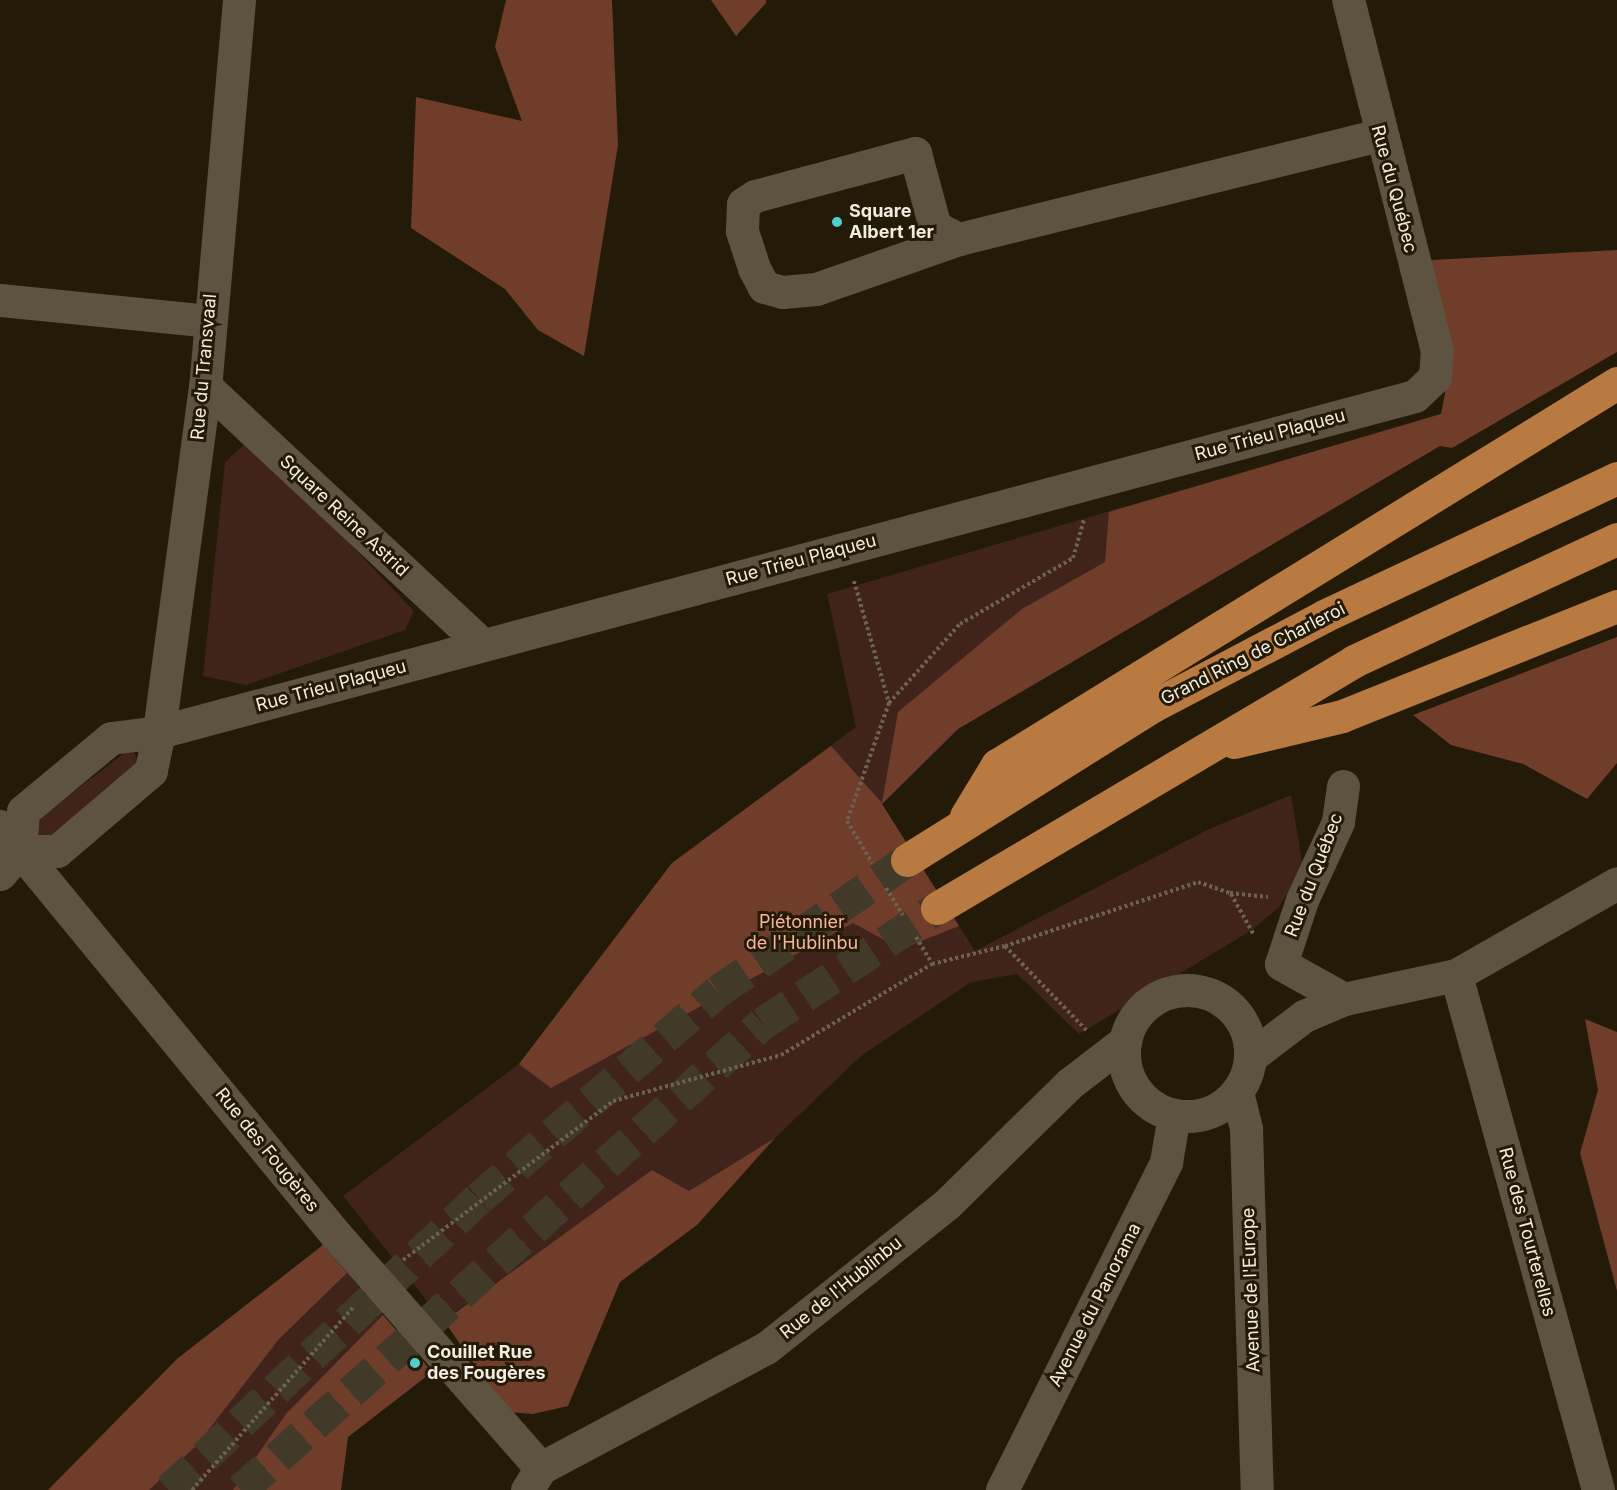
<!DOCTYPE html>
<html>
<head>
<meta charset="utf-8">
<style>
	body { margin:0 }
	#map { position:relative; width:1617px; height:1490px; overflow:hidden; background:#231a08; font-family:Inter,sans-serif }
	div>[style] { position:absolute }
	.green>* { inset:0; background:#40241b }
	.forest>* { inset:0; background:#703d2b }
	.motorway-tunnel>* { height:33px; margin-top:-16.5px; transform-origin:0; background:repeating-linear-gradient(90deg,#423a29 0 33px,transparent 0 49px) }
	.path>* { height:4px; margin-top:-2px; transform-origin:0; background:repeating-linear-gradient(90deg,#6a6252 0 3px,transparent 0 6px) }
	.minor>* { height:33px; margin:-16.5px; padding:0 16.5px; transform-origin:16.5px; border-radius:16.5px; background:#5d5340 }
	.minor>.ring { margin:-16.5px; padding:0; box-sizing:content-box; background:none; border:33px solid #5d5340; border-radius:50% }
	.motorway>* { height:33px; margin:-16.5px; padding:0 16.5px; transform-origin:16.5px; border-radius:16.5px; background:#b87a40 }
	.dots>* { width:16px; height:16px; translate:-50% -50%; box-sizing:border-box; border:3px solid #231a08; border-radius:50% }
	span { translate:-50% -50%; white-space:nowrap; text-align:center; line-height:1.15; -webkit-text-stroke:6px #231a08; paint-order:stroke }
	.street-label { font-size:18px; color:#f2ece1 }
	.poi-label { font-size:18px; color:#f2ece1; font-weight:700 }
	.left { translate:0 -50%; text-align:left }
	.park-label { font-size:18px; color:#f8b59e }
</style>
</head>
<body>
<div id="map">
	<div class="green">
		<i style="clip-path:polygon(1441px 414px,958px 729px,882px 804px,975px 951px,1209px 829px,1291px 795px,1303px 868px,1279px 907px,1252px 930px,1079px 1034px,1017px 974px,971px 982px,861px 1056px,775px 1138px,689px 1191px,652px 1170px,443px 1321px,343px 1196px,519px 1064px,672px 863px,856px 727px,827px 594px)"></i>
		<i style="clip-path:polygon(250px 439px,414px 611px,405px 630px,246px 685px,203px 676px,225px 462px)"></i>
		<i style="clip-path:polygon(132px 747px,139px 764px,55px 835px,40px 838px,32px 824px)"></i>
		<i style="clip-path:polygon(323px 1245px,432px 1372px,348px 1437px,341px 1490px,48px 1490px,177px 1359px)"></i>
	</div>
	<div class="forest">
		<i style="clip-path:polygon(506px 0,612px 0,618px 145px,584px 356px,538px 330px,505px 289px,411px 228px,416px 97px,522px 121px,495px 47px)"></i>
		<i style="clip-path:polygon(711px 0,766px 0,766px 3px,736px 36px)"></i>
		<i style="clip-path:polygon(1617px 250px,1617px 352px,1452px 448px,1440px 446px,958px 729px,882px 804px,959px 926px,901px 949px,853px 923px,551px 1088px,519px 1064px,672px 863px,831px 746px,882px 803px,898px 712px,1022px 609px,1105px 562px,1109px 512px,1441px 414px,1448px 378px,1431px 260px)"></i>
		<i style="clip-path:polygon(1617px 637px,1617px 763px,1587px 799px,1523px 764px,1451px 745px,1413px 715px)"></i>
		<i style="clip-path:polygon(1585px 1019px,1617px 1032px,1617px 1291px,1580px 1153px,1598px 1090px)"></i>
		<i style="clip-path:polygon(775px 1138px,697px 1225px,620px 1282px,568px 1406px,533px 1414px,508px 1412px,444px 1321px,652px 1170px,689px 1191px)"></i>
		<i style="clip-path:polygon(323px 1245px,347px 1273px,279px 1339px,196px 1446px,149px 1490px,48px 1490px,177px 1359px)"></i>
		<i style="clip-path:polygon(383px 1315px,432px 1372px,348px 1437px,341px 1490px,233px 1490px,286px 1414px)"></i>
	</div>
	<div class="motorway-tunnel">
		<i style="left:169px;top:1490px;width:426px;rotate:-43.3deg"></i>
		<i style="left:479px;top:1198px;width:316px;rotate:-40.9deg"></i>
		<i style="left:718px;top:991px;width:230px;rotate:-34.7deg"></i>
		<i style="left:241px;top:1490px;width:700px;rotate:-41.82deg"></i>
		<i style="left:763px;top:1023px;width:209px;rotate:-33.5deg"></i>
	</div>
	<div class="path">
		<i style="left:854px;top:581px;width:127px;rotate:74deg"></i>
		<i style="left:889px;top:703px;width:125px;rotate:109.6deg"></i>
		<i style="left:847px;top:821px;width:49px;rotate:59.2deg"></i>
		<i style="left:889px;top:703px;width:106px;rotate:-48.1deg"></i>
		<i style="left:960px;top:624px;width:131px;rotate:-30.3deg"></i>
		<i style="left:1073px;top:558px;width:40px;rotate:-74deg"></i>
		<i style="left:886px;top:888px;width:32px;rotate:58deg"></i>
		<i style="left:1231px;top:894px;width:47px;rotate:60.7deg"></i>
		<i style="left:916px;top:937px;width:31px;rotate:59deg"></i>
		<i style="left:1005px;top:946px;width:117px;rotate:46deg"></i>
		<i style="left:403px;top:1260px;width:263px;rotate:-37.1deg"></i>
		<i style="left:613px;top:1101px;width:174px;rotate:-15.3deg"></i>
		<i style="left:781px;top:1055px;width:176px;rotate:-31.1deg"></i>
		<i style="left:932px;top:964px;width:75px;rotate:-13.9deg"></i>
		<i style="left:1005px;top:946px;width:203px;rotate:-18.3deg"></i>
		<i style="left:1198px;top:882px;width:34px;rotate:19deg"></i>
		<i style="left:1230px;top:893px;width:38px;rotate:6deg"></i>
		<i style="left:192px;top:1490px;width:245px;rotate:-48.6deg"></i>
	</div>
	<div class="minor">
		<i style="left:239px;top:0;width:387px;rotate:95deg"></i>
		<i style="left:205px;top:386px;width:349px;rotate:97.6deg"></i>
		<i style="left:159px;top:732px;width:1300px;rotate:-14.98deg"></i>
		<i style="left:1415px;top:396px;width:28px;rotate:-44deg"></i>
		<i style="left:1435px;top:377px;width:26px;rotate:-86deg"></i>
		<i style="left:1437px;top:351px;width:362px;rotate:-104.2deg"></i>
		<i style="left:959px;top:239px;width:151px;rotate:160.7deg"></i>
		<i style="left:816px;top:289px;width:34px;rotate:175deg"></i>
		<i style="left:782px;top:292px;width:19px;rotate:-164deg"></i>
		<i style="left:764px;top:287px;width:21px;rotate:-118deg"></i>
		<i style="left:754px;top:268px;width:39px;rotate:-108deg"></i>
		<i style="left:742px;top:231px;width:27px;rotate:-88deg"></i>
		<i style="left:743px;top:204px;width:14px;rotate:-34deg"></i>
		<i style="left:755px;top:196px;width:166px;rotate:-15deg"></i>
		<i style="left:915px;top:153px;width:77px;rotate:74.9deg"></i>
		<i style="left:935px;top:227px;width:27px;rotate:27deg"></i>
		<i style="left:959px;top:239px;width:434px;rotate:-13.9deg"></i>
		<i style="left:0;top:300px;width:210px;rotate:5.7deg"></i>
		<i style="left:205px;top:386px;width:380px;rotate:43deg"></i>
		<i style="left:1343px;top:786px;width:36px;rotate:98deg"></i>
		<i style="left:1338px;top:822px;width:86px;rotate:114.8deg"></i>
		<i style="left:1302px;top:900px;width:67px;rotate:108.2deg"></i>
		<i style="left:1281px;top:964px;width:72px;rotate:29.1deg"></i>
		<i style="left:0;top:826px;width:529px;rotate:50.6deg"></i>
		<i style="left:336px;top:1235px;width:310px;rotate:48.7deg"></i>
		<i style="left:0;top:874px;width:30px;rotate:-49deg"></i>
		<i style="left:20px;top:851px;width:40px;rotate:-85.7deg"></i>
		<i style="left:23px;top:811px;width:114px;rotate:-39.7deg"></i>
		<i style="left:111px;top:738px;width:48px;rotate:-7.1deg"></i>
		<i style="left:159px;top:732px;width:40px;rotate:102deg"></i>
		<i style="left:151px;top:771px;width:123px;rotate:139.6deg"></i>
		<i style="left:57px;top:851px;width:37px;rotate:180deg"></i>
		<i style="left:1456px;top:975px;width:534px;rotate:74.58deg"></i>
		<i class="ring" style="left:1124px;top:990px;width:93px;height:93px"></i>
		<i style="left:1250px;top:1057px;width:68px;rotate:-37.2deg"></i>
		<i style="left:1304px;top:1016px;width:43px;rotate:-23deg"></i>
		<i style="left:1344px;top:999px;width:115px;rotate:-12.1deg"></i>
		<i style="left:1456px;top:975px;width:185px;rotate:-29.7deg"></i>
		<i style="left:1237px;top:1092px;width:38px;rotate:76deg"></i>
		<i style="left:1246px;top:1129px;width:361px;rotate:88.3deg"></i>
		<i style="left:527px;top:1490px;width:26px;rotate:-58deg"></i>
		<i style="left:541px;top:1468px;width:255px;rotate:-28.1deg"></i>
		<i style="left:766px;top:1348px;width:231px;rotate:-38.5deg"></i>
		<i style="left:947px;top:1204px;width:171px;rotate:-44.5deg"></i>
		<i style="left:1069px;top:1084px;width:71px;rotate:-37.5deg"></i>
		<i style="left:1002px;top:1490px;width:367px;rotate:-63.4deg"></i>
		<i style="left:1166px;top:1162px;width:48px;rotate:-80.3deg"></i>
	</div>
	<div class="motorway">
		<i style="left:1234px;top:742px;width:111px;rotate:-13.5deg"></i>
		<i style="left:1342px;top:716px;width:296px;rotate:-21.8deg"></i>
		<i style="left:966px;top:816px;width:60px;rotate:-58.7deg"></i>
		<i style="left:997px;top:765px;width:728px;rotate:-31.64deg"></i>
		<i style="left:907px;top:860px;width:288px;rotate:-32.1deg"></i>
		<i style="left:1151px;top:707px;width:195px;rotate:-27.7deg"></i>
		<i style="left:1324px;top:616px;width:324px;rotate:-25.2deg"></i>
		<i style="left:937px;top:908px;width:485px;rotate:-30.6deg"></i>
		<i style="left:1354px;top:661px;width:290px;rotate:-24.9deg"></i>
	</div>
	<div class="dots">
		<i style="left:837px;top:222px;background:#52cdce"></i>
		<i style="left:415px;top:1363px;background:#52cdce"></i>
	</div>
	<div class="street-label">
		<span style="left:1394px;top:189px;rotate:75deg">Rue du Québec</span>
		<span style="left:204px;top:367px;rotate:-85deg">Rue du Transvaal</span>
		<span style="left:1270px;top:435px;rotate:-15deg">Rue Trieu Plaqueu</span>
		<span style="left:344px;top:516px;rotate:43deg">Square Reine Astrid</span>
		<span style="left:801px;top:560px;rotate:-15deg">Rue Trieu Plaqueu</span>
		<span style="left:1253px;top:654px;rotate:-27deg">Grand Ring de Charleroi</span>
		<span style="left:331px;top:686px;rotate:-15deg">Rue Trieu Plaqueu</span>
		<span style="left:1314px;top:875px;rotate:-69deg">Rue du Québec</span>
		<span style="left:267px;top:1150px;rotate:51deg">Rue des Fougères</span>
		<span style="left:1527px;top:1232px;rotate:75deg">Rue des Tourterelles</span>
		<span style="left:841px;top:1288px;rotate:-39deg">Rue de l'Hublinbu</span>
		<span style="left:1251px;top:1290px;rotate:-92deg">Avenue de l'Europe</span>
		<span style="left:1095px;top:1305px;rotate:-63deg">Avenue du Panorama</span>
	</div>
	<div class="poi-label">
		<span class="left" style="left:849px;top:222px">Square<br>Albert 1er</span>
		<span class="left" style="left:427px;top:1363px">Couillet Rue<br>des Fougères</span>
	</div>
	<div class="park-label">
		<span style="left:802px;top:933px">Piétonnier<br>de l'Hublinbu</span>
	</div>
</div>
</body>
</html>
